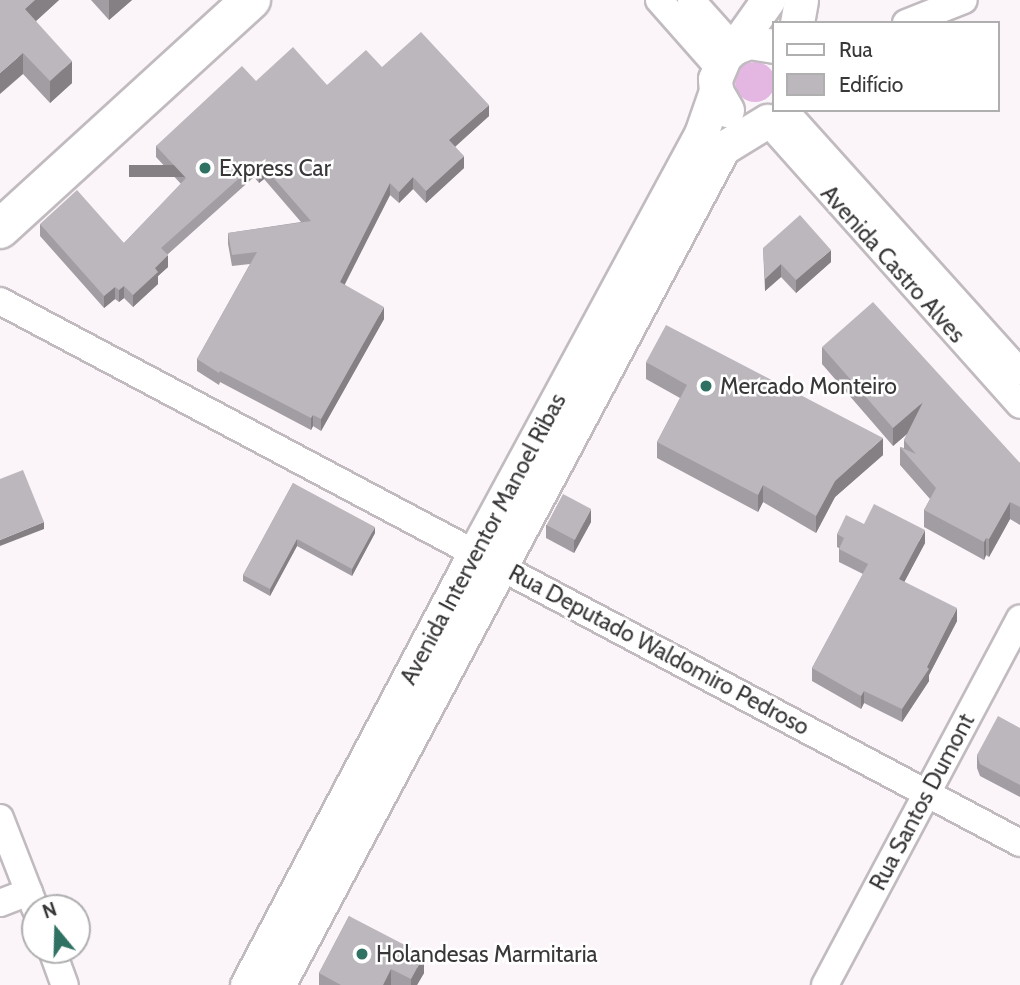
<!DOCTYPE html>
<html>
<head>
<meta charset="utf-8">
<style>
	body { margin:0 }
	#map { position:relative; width:1020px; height:985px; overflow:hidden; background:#fbf5fa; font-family:Cabin,sans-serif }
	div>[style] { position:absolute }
	.green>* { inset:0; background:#e4b7e3 }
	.round { border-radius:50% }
	.roads { filter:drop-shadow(2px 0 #c1bbc0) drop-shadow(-2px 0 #c1bbc0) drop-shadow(0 2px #c1bbc0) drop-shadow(0 -2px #c1bbc0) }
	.minor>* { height:26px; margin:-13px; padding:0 13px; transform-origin:13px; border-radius:13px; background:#fff }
	.tertiary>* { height:33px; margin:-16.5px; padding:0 16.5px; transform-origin:16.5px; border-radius:16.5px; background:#fff }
	.primary>* { height:38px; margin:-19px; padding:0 19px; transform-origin:19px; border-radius:19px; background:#fff }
	.wall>* { inset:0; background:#a29da2 }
	.shaded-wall>* { inset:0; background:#848084; transform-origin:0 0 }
	.building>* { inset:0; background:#bcb7bc; transform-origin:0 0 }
	.dots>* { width:19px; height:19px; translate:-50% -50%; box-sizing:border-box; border:4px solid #fff; border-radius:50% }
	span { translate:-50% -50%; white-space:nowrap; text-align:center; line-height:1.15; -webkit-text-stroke:5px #fff; paint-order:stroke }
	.poi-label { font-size:23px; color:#393739 }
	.left { translate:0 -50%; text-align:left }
	.street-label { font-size:23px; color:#393739 }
	.legend { position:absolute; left:772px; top:21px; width:228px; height:91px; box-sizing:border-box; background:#fff; border:2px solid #b0afb0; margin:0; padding:9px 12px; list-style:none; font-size:21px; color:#393739 }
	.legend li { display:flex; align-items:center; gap:14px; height:35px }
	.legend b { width:35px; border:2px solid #b0afb0 }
	.north { position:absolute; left:21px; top:894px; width:70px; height:70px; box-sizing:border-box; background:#fff; border:2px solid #b0afb0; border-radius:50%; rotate:341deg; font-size:19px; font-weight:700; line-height:28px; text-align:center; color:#393739 }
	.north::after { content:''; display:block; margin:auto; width:24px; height:32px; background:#2f7263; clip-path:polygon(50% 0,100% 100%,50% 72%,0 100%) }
</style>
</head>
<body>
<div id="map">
	<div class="green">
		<i class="round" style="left:735px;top:62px;width:40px;height:40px"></i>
	</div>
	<div class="roads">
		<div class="minor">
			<i style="left:659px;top:0;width:89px;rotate:48.6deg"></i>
			<i style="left:691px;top:0;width:64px;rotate:48.1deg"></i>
			<i style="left:906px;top:23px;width:62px;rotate:-21.6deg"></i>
			<i style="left:785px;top:111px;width:351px;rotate:48deg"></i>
			<i style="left:767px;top:121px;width:380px;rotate:48.3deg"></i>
			<i style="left:0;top:301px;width:1155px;rotate:27.98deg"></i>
			<i style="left:0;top:818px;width:97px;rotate:68.7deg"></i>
			<i style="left:0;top:903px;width:31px;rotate:-21deg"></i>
			<i style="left:52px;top:950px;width:37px;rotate:70deg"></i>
			<i style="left:825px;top:985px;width:415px;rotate:-62deg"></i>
		</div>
		<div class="tertiary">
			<i style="left:797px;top:23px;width:23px;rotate:-80deg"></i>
			<i style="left:734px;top:48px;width:59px;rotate:-54.7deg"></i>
			<i style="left:727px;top:110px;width:22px;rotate:-120deg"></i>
			<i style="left:716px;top:91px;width:12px;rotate:-95deg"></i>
			<i style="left:715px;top:79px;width:25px;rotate:-67deg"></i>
			<i style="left:725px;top:56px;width:12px;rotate:-42deg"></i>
			<i style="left:734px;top:48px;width:16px;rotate:-22deg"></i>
			<i style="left:749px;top:42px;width:24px;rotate:9deg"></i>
			<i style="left:247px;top:985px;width:489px;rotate:-62.2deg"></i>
			<i style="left:475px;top:552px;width:475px;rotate:-61.6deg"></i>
			<i style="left:701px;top:134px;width:46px;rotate:-70.8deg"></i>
			<i style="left:278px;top:985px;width:948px;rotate:-62deg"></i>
			<i style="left:723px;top:148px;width:52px;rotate:-31.5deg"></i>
		</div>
		<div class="primary">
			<i style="left:0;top:229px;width:340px;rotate:-42.4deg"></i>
		</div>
	</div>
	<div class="wall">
		<i style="clip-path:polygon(0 0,59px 0,36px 21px,72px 83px,50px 103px,23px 74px)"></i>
		<i style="clip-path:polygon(91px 0,132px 0,109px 20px)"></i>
		<i style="clip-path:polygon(382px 67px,489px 116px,455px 147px,464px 168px,426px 203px,413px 189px,399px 203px,390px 195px,344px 284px,384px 319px,321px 431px,313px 426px,311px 430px,220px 382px,219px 385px,197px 371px,197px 359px,250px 264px,232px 266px,228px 244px,228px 233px,301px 222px,264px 179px,259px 183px,254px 177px,167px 255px,168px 267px,158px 276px,158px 284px,133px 307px,124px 298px,119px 302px,115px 299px,104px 308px,40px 236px,40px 224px,124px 243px,181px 184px,156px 157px,156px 146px,256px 81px,327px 85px)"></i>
		<i style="clip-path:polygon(763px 248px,831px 262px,796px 293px,781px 277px,765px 291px)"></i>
		<i style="clip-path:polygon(822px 347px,1020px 463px,1020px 525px,1010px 519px,989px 557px,986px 555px,984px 560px,924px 527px,924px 510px,930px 499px,900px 465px,900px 447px,904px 448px,904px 440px,907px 434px,893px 446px,822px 364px)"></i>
		<i style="clip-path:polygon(646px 362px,883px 455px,835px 497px,816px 533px,763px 502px,758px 512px,657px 458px,657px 442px,680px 398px,646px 379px)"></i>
		<i style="clip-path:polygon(293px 483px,375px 533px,352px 576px,297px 546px,270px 596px,243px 581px,243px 575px)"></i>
		<i style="clip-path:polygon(591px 522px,574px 553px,546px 538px,546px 525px)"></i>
		<i style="clip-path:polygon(864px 524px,925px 543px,904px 582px,957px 621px,929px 675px,929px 681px,902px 722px,864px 703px,861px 709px,812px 681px,812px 668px,863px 574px,839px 562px,839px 548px,837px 547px,837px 534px)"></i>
		<i style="clip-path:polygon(1020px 728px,1020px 797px,980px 776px,977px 768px,977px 755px)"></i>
		<i style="clip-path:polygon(349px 916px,424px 973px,417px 985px,319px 985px,319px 973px)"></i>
	</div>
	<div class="shaded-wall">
		<i style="clip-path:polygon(35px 0,59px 0,25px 31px,25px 9px)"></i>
		<i style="clip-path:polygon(109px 0,132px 0,109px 20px)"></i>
		<i style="clip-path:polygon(23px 53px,23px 74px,0 94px,0 73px)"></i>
		<i style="clip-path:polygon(72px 61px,72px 83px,50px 103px,50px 81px)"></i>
		<i style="clip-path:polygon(489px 105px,489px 116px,449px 152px,449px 140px)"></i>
		<i style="clip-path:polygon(464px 156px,464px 168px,426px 203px,426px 191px)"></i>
		<i style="left:254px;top:165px;width:12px;height:125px;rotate:90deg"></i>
		<i style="clip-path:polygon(264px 167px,264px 179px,259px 183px,259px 171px)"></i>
		<i style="clip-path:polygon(413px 177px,413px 189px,399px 203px,399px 192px)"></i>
		<i style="clip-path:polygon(390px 183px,390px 195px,340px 294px,340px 282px)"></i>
		<i style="clip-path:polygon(831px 250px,831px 262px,796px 293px,796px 280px)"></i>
		<i style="clip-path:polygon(168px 255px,168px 267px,158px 276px,158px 284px,133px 307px,133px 295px,155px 268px)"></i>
		<i style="clip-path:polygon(781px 264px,781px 277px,765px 291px,765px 279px)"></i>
		<i style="clip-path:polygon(124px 286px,124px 298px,119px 302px,119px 290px)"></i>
		<i style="clip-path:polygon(115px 287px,115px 299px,104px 308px,104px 296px)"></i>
		<i style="clip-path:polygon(384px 307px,384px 319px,321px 431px,321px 419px)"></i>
		<i style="clip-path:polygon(923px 402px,923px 420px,893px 446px,893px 428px)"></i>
		<i style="clip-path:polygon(313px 415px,313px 426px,311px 430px,311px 418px)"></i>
		<i style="clip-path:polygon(883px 438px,883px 455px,835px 497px,816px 533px,816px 516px,835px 481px)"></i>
		<i style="clip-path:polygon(763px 485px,763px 502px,758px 512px,758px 495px)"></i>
		<i style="clip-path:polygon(1010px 502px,1010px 519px,989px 557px,989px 539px)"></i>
		<i style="clip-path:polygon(591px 509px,591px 522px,574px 553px,574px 541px)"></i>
		<i style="clip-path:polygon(44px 522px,44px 529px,0 546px,0 540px)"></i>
		<i style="clip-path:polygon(375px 527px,375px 533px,352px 576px,352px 569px)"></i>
		<i style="clip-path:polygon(925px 530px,925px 543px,899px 592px,899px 579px)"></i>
		<i style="clip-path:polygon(986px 538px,986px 555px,984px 560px,984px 542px)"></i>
		<i style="clip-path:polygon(297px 539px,297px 546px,270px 596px,270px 589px)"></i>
		<i style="clip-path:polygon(957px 608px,957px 621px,929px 675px,929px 681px,902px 722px,902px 709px,927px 667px)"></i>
		<i style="clip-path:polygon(864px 691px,864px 703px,861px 709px,861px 696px)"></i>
		<i style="clip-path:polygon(424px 955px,424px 973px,417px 985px,411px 985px,411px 979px)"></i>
		<i style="clip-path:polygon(391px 969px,391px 985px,383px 985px)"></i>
	</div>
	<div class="building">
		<i style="clip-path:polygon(0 0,35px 0,25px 9px,72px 61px,50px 81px,23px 53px,0 73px)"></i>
		<i style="clip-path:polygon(421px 32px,489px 105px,449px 140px,464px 156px,426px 191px,413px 177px,399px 192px,390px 183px,340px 282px,384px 307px,321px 419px,313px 415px,311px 418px,220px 371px,219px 373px,197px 359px,257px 252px,232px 255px,228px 233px,311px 221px,264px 167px,259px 171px,254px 165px,161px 248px,168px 255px,155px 268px,158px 272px,133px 295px,124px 286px,119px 290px,115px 287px,104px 296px,40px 224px,77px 190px,124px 243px,186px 178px,156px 146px,242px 66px,256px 81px,293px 47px,327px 85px,366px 50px,382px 67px)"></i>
		<i style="clip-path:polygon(800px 215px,831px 250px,796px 280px,781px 264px,765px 279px,763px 248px)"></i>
		<i style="clip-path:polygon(873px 302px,1020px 463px,1020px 507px,1010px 502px,989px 539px,986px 538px,984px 542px,924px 510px,936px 488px,900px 447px,916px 454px,904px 440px,923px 402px,893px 428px,822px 347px)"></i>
		<i style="clip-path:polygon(666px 325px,883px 438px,835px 481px,816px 516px,763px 485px,758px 495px,657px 442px,687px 385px,646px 362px)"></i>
		<i style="clip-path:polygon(23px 470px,44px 522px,0 540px,0 479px)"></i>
		<i style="clip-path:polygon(293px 483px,375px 527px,352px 569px,297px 539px,270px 589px,243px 575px)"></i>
		<i style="left:563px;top:494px;width:32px;height:35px;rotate:28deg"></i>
		<i style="clip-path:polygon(874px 504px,925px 530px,899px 579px,957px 608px,927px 667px,929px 669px,902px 709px,864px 691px,861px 696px,812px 668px,868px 564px,839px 549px,844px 538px,837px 534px,846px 515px,864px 524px)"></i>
		<i style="clip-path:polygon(998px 716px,1020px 728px,1020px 785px,980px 764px,977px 755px)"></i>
		<i style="clip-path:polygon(349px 916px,424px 955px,411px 979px,391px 969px,383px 985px,341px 985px,319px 973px)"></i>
	</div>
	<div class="dots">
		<i style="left:205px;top:168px;background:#2f7263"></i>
		<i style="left:706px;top:386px;background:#2f7263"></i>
		<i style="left:362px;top:954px;background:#2f7263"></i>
	</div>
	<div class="poi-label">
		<span class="left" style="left:219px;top:168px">Express Car</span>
		<span class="left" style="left:720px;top:386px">Mercado Monteiro</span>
		<span class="left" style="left:376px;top:954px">Holandesas Marmitaria</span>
	</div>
	<div class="street-label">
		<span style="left:893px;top:264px;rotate:48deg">Avenida Castro Alves</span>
		<span style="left:483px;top:539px;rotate:-62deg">Avenida Interventor Manoel Ribas</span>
		<span style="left:659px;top:650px;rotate:28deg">Rua Deputado Waldomiro Pedroso</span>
		<span style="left:922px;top:802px;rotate:-62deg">Rua Santos Dumont</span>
	</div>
	<ul class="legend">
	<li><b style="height:9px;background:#fff"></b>Rua</li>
	<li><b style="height:19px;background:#bcb7bc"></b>Edifício</li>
	</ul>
	<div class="north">N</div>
</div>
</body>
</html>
